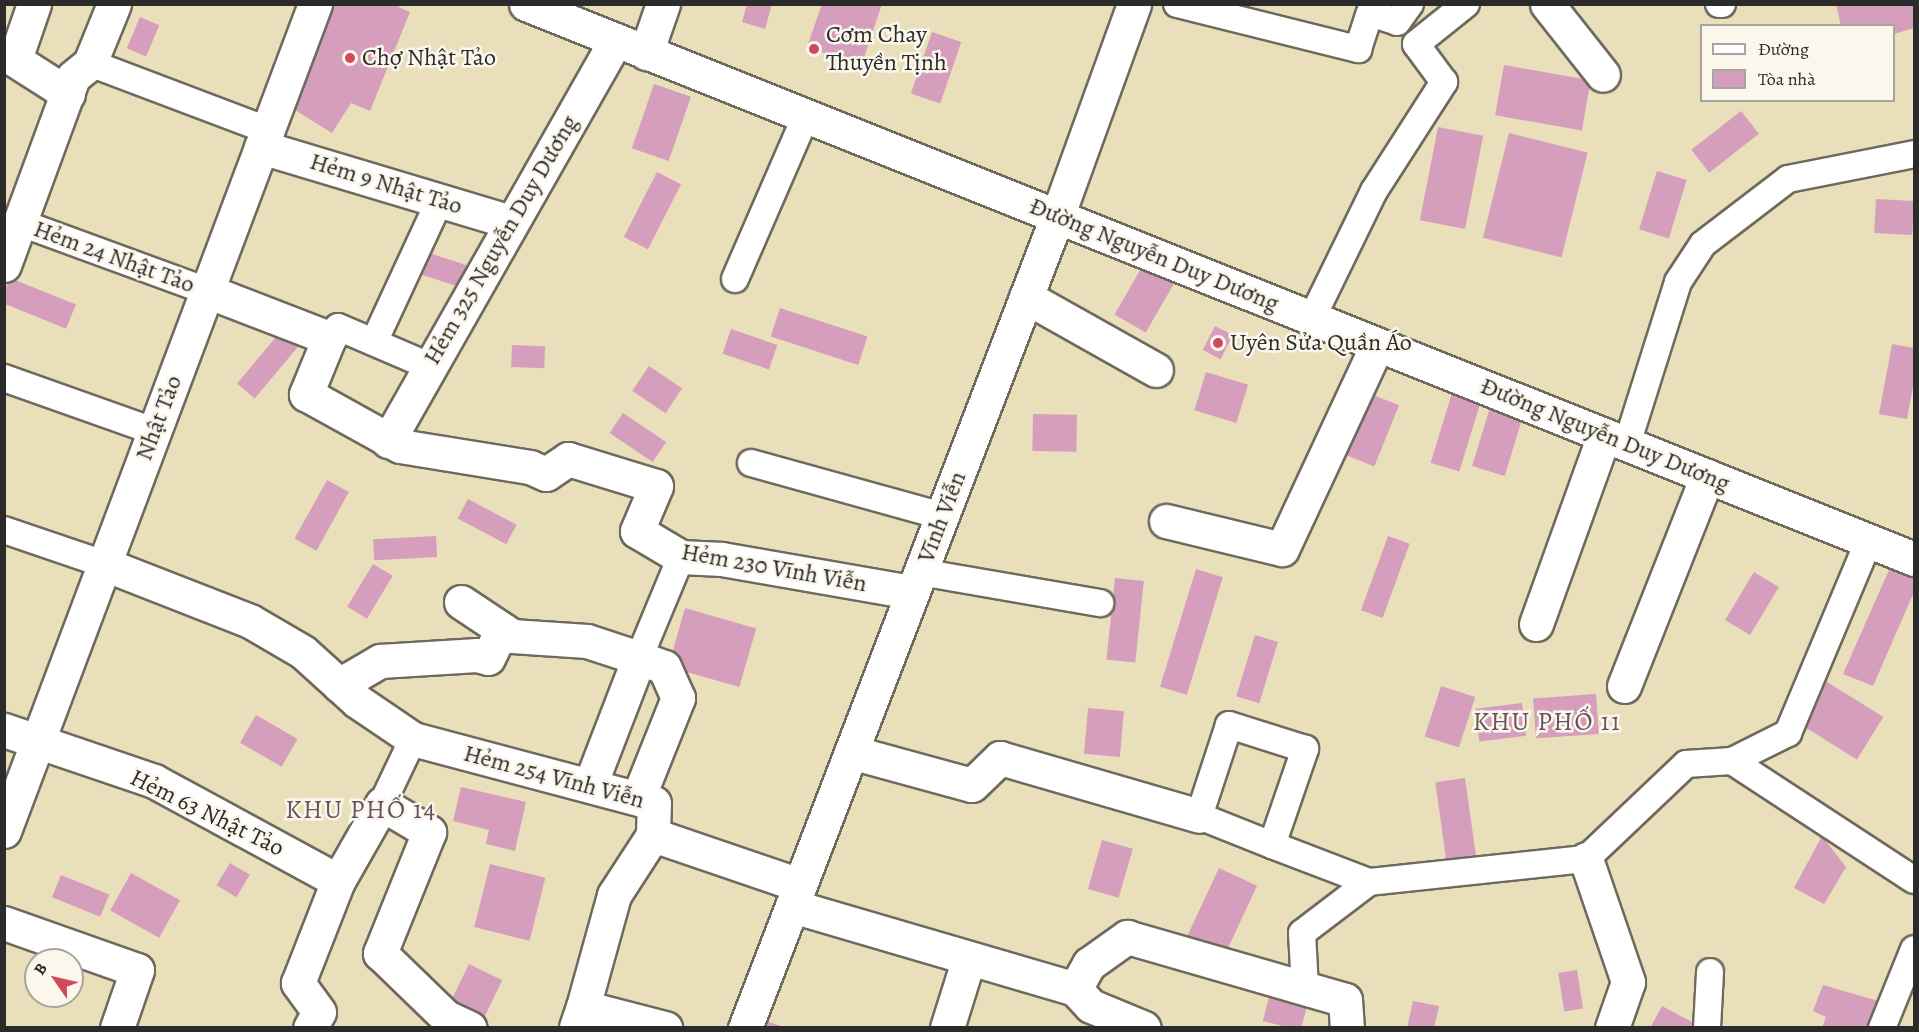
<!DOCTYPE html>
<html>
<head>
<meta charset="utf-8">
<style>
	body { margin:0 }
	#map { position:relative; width:1919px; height:1032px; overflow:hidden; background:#e9dfba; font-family:Alegreya,serif }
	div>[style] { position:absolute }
	.building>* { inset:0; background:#d59ebc; transform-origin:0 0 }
	.roads { filter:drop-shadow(2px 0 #6e6a5d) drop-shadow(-2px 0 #6e6a5d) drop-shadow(0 2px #6e6a5d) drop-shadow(0 -2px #6e6a5d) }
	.lane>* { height:26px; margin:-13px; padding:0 13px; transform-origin:13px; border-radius:13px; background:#fff }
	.street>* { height:33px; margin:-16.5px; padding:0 16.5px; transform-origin:16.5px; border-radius:16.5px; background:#fff }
	.secondary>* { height:33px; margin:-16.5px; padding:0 16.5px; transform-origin:16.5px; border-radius:16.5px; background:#fff }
	.dots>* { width:16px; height:16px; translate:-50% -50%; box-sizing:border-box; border:3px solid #fbf7ec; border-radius:50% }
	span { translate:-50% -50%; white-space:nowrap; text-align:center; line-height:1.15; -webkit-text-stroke:5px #fbf7ec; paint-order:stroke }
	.poi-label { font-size:24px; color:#2b2b2b }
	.left { translate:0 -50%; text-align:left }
	.street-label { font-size:24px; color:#2b2b2b }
	.neighbourhood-label { font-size:26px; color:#66535e; letter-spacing:1.5px }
	.frame { position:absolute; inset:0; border:6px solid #2b2b2b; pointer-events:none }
	.legend { position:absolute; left:1700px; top:24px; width:195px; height:78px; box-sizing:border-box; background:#fbf7ec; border:2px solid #a8a59f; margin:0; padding:8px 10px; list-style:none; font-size:18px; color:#2b2b2b }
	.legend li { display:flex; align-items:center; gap:12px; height:30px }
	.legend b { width:30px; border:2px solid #a8a59f }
	.north { position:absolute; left:24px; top:948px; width:60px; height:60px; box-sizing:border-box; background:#fbf7ec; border:2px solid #a8a59f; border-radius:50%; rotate:304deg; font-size:16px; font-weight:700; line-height:24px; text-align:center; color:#2b2b2b }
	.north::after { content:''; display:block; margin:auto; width:21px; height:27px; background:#d1495b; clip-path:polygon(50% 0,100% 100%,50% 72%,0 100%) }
</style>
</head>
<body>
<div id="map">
	<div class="building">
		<i style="clip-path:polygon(330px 4px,392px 4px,410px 12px,370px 111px,351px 103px,332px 133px,287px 105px)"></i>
		<i style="clip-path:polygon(747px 4px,772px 4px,765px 29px,742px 22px)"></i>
		<i style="clip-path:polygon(822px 4px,882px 4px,861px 66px,807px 47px)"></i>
		<i style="clip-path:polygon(1836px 4px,1914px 4px,1914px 28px,1894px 34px,1894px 26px,1841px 26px)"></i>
		<i style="left:140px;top:17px;width:21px;height:34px;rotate:23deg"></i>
		<i style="left:932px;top:32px;width:31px;height:65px;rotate:19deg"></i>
		<i style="left:1504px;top:65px;width:88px;height:51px;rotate:10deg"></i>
		<i style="left:654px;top:84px;width:39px;height:68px;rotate:19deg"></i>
		<i style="left:1741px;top:111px;width:29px;height:63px;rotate:52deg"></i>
		<i style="left:1438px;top:127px;width:46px;height:95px;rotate:11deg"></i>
		<i style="left:1509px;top:133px;width:81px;height:108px;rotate:14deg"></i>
		<i style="left:1657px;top:171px;width:31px;height:61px;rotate:17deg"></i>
		<i style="left:657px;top:172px;width:27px;height:73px;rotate:27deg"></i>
		<i style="left:1876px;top:199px;width:38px;height:34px;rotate:3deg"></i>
		<i style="left:423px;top:251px;width:48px;height:23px;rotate:18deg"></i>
		<i style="left:1146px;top:260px;width:36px;height:63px;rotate:30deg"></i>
		<i style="left:10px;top:278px;width:71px;height:26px;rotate:22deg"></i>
		<i style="left:780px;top:308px;width:92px;height:30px;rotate:18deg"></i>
		<i style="left:1215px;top:326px;width:20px;height:27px;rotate:27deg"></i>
		<i style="left:731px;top:329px;width:49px;height:26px;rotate:19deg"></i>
		<i style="left:282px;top:330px;width:23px;height:70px;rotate:40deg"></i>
		<i style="clip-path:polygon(1892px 344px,1914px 348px,1914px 381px,1907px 419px,1879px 414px)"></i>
		<i style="left:512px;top:345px;width:33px;height:22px;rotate:2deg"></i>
		<i style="left:649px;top:366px;width:40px;height:30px;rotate:34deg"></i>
		<i style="left:1206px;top:372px;width:44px;height:40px;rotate:17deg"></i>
		<i style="left:1361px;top:390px;width:41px;height:66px;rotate:22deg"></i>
		<i style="left:1452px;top:393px;width:30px;height:73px;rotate:17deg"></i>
		<i style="left:1492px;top:401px;width:34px;height:68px;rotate:17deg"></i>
		<i style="left:623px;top:413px;width:52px;height:24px;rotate:34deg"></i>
		<i style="left:1033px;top:414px;width:44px;height:37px;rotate:1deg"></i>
		<i style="left:327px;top:480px;width:25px;height:67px;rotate:29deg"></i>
		<i style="left:468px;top:499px;width:55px;height:22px;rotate:28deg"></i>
		<i style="left:436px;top:536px;width:21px;height:63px;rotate:87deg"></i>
		<i style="left:1388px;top:536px;width:23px;height:79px;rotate:20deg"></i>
		<i style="clip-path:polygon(1893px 561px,1914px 570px,1914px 592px,1873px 686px,1843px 674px)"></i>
		<i style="left:373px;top:564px;width:23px;height:50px;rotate:31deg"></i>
		<i style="left:1196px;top:569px;width:28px;height:123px;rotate:17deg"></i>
		<i style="left:1754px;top:572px;width:29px;height:56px;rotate:31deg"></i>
		<i style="left:1115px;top:578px;width:29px;height:82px;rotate:6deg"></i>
		<i style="left:685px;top:608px;width:74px;height:61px;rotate:16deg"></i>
		<i style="left:1255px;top:635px;width:24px;height:64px;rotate:17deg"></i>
		<i style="left:1824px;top:680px;width:70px;height:50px;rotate:32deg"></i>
		<i style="left:1441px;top:686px;width:36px;height:53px;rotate:18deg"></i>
		<i style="left:1596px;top:694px;width:40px;height:63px;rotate:86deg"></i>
		<i style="left:1522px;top:703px;width:33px;height:47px;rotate:83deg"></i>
		<i style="left:1088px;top:708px;width:36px;height:46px;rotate:5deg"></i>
		<i style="left:256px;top:715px;width:48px;height:32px;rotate:30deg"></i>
		<i style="left:1465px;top:778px;width:81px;height:30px;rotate:82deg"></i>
		<i style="clip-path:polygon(461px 787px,526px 802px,515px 851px,486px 844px,489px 830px,453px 821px)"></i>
		<i style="clip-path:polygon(1822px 836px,1846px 867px,1824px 904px,1794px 888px)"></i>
		<i style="left:1102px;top:840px;width:32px;height:51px;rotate:16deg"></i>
		<i style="left:230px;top:863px;width:23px;height:26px;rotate:31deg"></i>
		<i style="left:490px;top:864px;width:57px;height:65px;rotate:14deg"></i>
		<i style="left:1219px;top:868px;width:42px;height:82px;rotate:25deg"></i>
		<i style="left:131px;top:873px;width:56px;height:43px;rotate:29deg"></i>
		<i style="left:61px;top:875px;width:52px;height:24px;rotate:22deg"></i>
		<i style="left:469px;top:964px;width:37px;height:51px;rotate:26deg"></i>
		<i style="left:1577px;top:970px;width:39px;height:19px;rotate:81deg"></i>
		<i style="clip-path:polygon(1823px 985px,1885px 1003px,1875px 1028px,1822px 1028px,1826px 1017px,1813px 1011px)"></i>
		<i style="left:1271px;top:990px;width:39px;height:32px;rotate:15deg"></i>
		<i style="clip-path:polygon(1413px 1001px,1439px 1006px,1434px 1028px,1407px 1028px)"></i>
		<i style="clip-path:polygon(1662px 1006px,1703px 1028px,1650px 1028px)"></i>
		<i style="clip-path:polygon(757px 1018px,784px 1027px,784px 1028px,754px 1028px)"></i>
	</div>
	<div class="roads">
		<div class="lane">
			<i style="left:1177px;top:4px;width:187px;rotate:14deg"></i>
			<i style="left:1358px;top:49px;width:38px;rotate:-72deg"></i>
			<i style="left:1370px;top:13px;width:28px;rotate:18deg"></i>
			<i style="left:1397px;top:22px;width:22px;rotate:-54deg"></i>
			<i style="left:1719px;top:4px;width:3px"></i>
			<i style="left:90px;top:63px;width:189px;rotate:20.7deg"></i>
			<i style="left:21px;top:223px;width:198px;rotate:20.1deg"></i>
			<i style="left:735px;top:279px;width:178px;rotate:-66.5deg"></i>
			<i style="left:1312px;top:318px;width:141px;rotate:-64deg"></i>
			<i style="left:1374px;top:191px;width:130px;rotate:-57.3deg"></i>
			<i style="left:1444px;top:82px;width:47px;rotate:-126.4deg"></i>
			<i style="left:1416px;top:44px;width:64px;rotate:-38.7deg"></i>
			<i style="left:329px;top:338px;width:14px;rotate:-51deg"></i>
			<i style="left:338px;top:327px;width:99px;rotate:23.2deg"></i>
			<i style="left:374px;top:342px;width:157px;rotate:-65.1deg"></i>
			<i style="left:4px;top:378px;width:159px;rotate:19.5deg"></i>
			<i style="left:1627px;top:444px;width:170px;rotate:-72.5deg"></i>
			<i style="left:1678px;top:282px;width:45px;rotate:-56.7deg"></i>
			<i style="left:1703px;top:244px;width:107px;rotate:-37.4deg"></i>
			<i style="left:1788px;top:179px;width:128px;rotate:-11.2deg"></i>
			<i style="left:751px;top:463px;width:198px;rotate:15.5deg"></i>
			<i style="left:4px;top:530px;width:106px;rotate:18.8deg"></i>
			<i style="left:920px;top:572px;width:183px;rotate:9.8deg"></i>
			<i style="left:639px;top:658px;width:109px;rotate:-67.4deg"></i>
			<i style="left:1732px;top:761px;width:217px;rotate:33.2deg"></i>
			<i style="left:382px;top:804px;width:72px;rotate:-64.5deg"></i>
			<i style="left:1272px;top:845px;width:102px;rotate:-71deg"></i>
			<i style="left:1305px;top:749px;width:80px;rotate:-162.5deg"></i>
			<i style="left:1229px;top:725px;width:96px;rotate:108.2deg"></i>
			<i style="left:1199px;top:816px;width:79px;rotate:21.7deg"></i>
			<i style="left:1272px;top:845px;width:104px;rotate:20.9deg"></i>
			<i style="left:1369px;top:882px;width:218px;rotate:-6.1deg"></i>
			<i style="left:1586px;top:859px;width:138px;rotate:-43.5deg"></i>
			<i style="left:1686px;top:764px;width:46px;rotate:-3.7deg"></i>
			<i style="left:1732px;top:761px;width:63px;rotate:-26.6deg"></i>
			<i style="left:1788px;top:733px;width:209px;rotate:-67.2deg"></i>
			<i style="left:1305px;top:988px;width:55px;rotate:-93.1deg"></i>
			<i style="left:1302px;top:933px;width:84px;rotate:-37.3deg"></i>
			<i style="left:1707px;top:1028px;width:56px;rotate:-86.9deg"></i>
			<i style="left:1882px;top:1028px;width:85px;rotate:-67.9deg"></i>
		</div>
		<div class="street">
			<i style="left:1547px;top:4px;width:90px;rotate:51.7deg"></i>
			<i style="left:4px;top:53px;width:76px;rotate:32.6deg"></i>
			<i style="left:646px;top:53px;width:52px;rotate:-70.9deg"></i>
			<i style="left:15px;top:59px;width:58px;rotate:-70.9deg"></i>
			<i style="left:261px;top:147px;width:261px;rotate:16.7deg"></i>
			<i style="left:4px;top:265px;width:200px;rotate:-69.8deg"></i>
			<i style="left:73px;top:77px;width:22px;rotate:-39deg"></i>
			<i style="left:90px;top:63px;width:64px;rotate:-67.9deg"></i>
			<i style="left:207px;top:291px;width:131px;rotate:21.1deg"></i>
			<i style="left:329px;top:338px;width:61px;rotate:112.3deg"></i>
			<i style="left:306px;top:394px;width:107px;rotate:29deg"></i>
			<i style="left:400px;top:446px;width:132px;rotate:9.2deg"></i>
			<i style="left:530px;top:467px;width:17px;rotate:24deg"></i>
			<i style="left:546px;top:474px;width:27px;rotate:-34deg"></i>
			<i style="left:568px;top:459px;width:92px;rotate:17.1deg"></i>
			<i style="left:656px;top:486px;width:49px;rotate:112.9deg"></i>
			<i style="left:637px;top:531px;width:51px;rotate:30.6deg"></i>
			<i style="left:681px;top:557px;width:41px;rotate:2.8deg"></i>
			<i style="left:722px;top:559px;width:193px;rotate:9.9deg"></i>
			<i style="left:1026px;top:297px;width:149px;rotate:29.3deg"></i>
			<i style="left:388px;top:441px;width:461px;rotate:-60.4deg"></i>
			<i style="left:1166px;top:521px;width:119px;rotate:13.6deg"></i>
			<i style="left:1282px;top:549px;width:225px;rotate:-65deg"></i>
			<i style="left:104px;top:564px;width:157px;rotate:21.3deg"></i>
			<i style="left:250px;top:621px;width:61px;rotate:30.3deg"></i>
			<i style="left:303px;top:652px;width:73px;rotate:42.2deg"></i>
			<i style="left:357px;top:701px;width:68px;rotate:34.2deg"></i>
			<i style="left:413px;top:739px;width:249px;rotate:14.9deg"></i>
			<i style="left:654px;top:803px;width:32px;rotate:92deg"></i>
			<i style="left:653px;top:835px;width:155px;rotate:18.8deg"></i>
			<i style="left:461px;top:602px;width:61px;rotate:33.7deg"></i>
			<i style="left:512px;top:636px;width:75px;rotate:3.8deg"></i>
			<i style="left:587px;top:641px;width:55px;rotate:18.1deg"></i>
			<i style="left:639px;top:658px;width:136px;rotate:111.1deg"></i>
			<i style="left:1536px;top:624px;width:201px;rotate:-70.2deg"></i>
			<i style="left:339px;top:685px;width:48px;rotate:-30.3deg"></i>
			<i style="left:380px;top:661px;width:97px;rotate:-3.5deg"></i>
			<i style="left:477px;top:655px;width:11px;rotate:15deg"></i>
			<i style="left:488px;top:658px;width:32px;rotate:-64deg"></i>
			<i style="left:1624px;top:686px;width:226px;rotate:-68.4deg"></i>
			<i style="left:4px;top:730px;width:158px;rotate:18.8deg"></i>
			<i style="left:154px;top:781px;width:209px;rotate:28.5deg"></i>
			<i style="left:851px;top:752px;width:125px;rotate:15.3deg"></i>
			<i style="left:972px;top:785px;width:39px;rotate:-44deg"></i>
			<i style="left:1000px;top:758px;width:207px;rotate:16.2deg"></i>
			<i style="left:638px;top:798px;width:108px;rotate:-68.2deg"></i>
			<i style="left:678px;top:698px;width:34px;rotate:-114deg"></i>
			<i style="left:664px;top:667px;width:27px;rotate:-160deg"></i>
			<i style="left:4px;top:831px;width:884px;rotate:-69.39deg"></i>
			<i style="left:1586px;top:859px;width:130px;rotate:71.1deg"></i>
			<i style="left:1628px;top:982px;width:49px;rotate:109.2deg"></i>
			<i style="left:792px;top:906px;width:295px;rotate:16.3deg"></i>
			<i style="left:1075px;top:989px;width:23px;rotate:47deg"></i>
			<i style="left:1091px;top:1006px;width:57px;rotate:22.5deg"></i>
			<i style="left:4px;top:923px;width:141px;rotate:19.5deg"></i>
			<i style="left:137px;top:970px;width:61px;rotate:109deg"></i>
			<i style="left:1075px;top:989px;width:29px;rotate:-61deg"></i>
			<i style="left:1089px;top:964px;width:47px;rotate:-35.4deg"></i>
			<i style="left:1127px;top:937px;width:227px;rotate:16.1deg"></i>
			<i style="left:1345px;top:1000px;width:28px;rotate:86deg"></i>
			<i style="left:583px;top:1007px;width:116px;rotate:-74.5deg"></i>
			<i style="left:614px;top:895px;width:72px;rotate:-57deg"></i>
			<i style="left:576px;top:1027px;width:21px;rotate:-71deg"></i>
			<i style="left:583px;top:1007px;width:85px;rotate:14.4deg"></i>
			<i style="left:310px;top:1028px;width:18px;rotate:-61deg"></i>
			<i style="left:319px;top:1012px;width:36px;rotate:-126deg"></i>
			<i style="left:298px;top:983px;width:110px;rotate:-68.6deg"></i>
			<i style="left:338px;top:881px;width:89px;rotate:-60.3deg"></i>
			<i style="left:382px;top:804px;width:55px;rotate:30.8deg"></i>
			<i style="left:429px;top:832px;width:131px;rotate:112deg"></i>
			<i style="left:380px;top:953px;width:92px;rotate:44.1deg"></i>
			<i style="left:446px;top:1017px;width:26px;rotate:25deg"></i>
			<i style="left:947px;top:1028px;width:73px;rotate:-72.6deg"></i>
		</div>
		<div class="secondary">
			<i style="left:526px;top:4px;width:1495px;rotate:21.79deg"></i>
			<i style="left:745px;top:1028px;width:869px;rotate:-68.96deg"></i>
			<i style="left:1057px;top:217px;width:226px;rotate:-70.1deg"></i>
		</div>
	</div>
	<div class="dots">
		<i style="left:814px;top:49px;background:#d1495b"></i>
		<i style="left:350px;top:58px;background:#d1495b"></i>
		<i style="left:1218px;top:343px;background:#d1495b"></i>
	</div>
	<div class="poi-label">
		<span class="left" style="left:826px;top:49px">Cơm Chay<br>Thuyền Tịnh</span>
		<span class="left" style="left:362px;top:58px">Chợ Nhật Tảo</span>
		<span class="left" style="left:1230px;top:343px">Uyên Sửa Quần Áo</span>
	</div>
	<div class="street-label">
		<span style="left:386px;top:184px;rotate:17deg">Hẻm 9 Nhật Tảo</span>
		<span style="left:501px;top:240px;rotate:-60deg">Hẻm 325 Nguyễn Duy Dương</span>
		<span style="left:1154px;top:255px;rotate:22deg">Đường Nguyễn Duy Dương</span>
		<span style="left:114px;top:257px;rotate:20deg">Hẻm 24 Nhật Tảo</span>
		<span style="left:159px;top:418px;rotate:-69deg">Nhật Tảo</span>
		<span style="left:1605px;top:435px;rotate:22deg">Đường Nguyễn Duy Dương</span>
		<span style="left:942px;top:517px;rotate:-69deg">Vĩnh Viễn</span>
		<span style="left:774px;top:568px;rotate:10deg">Hẻm 230 Vĩnh Viễn</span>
		<span style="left:554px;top:777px;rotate:15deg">Hẻm 254 Vĩnh Viễn</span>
		<span style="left:207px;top:813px;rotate:26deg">Hẻm 63 Nhật Tảo</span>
	</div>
	<div class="neighbourhood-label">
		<span style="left:1547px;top:722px">KHU PHỐ 11</span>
		<span style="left:361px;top:810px">KHU PHỐ 14</span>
	</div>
	<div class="frame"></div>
	<ul class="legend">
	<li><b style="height:8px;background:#fff"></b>Đường</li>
	<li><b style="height:16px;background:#d59ebc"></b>Tòa nhà</li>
	</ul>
	<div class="north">B</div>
</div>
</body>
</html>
